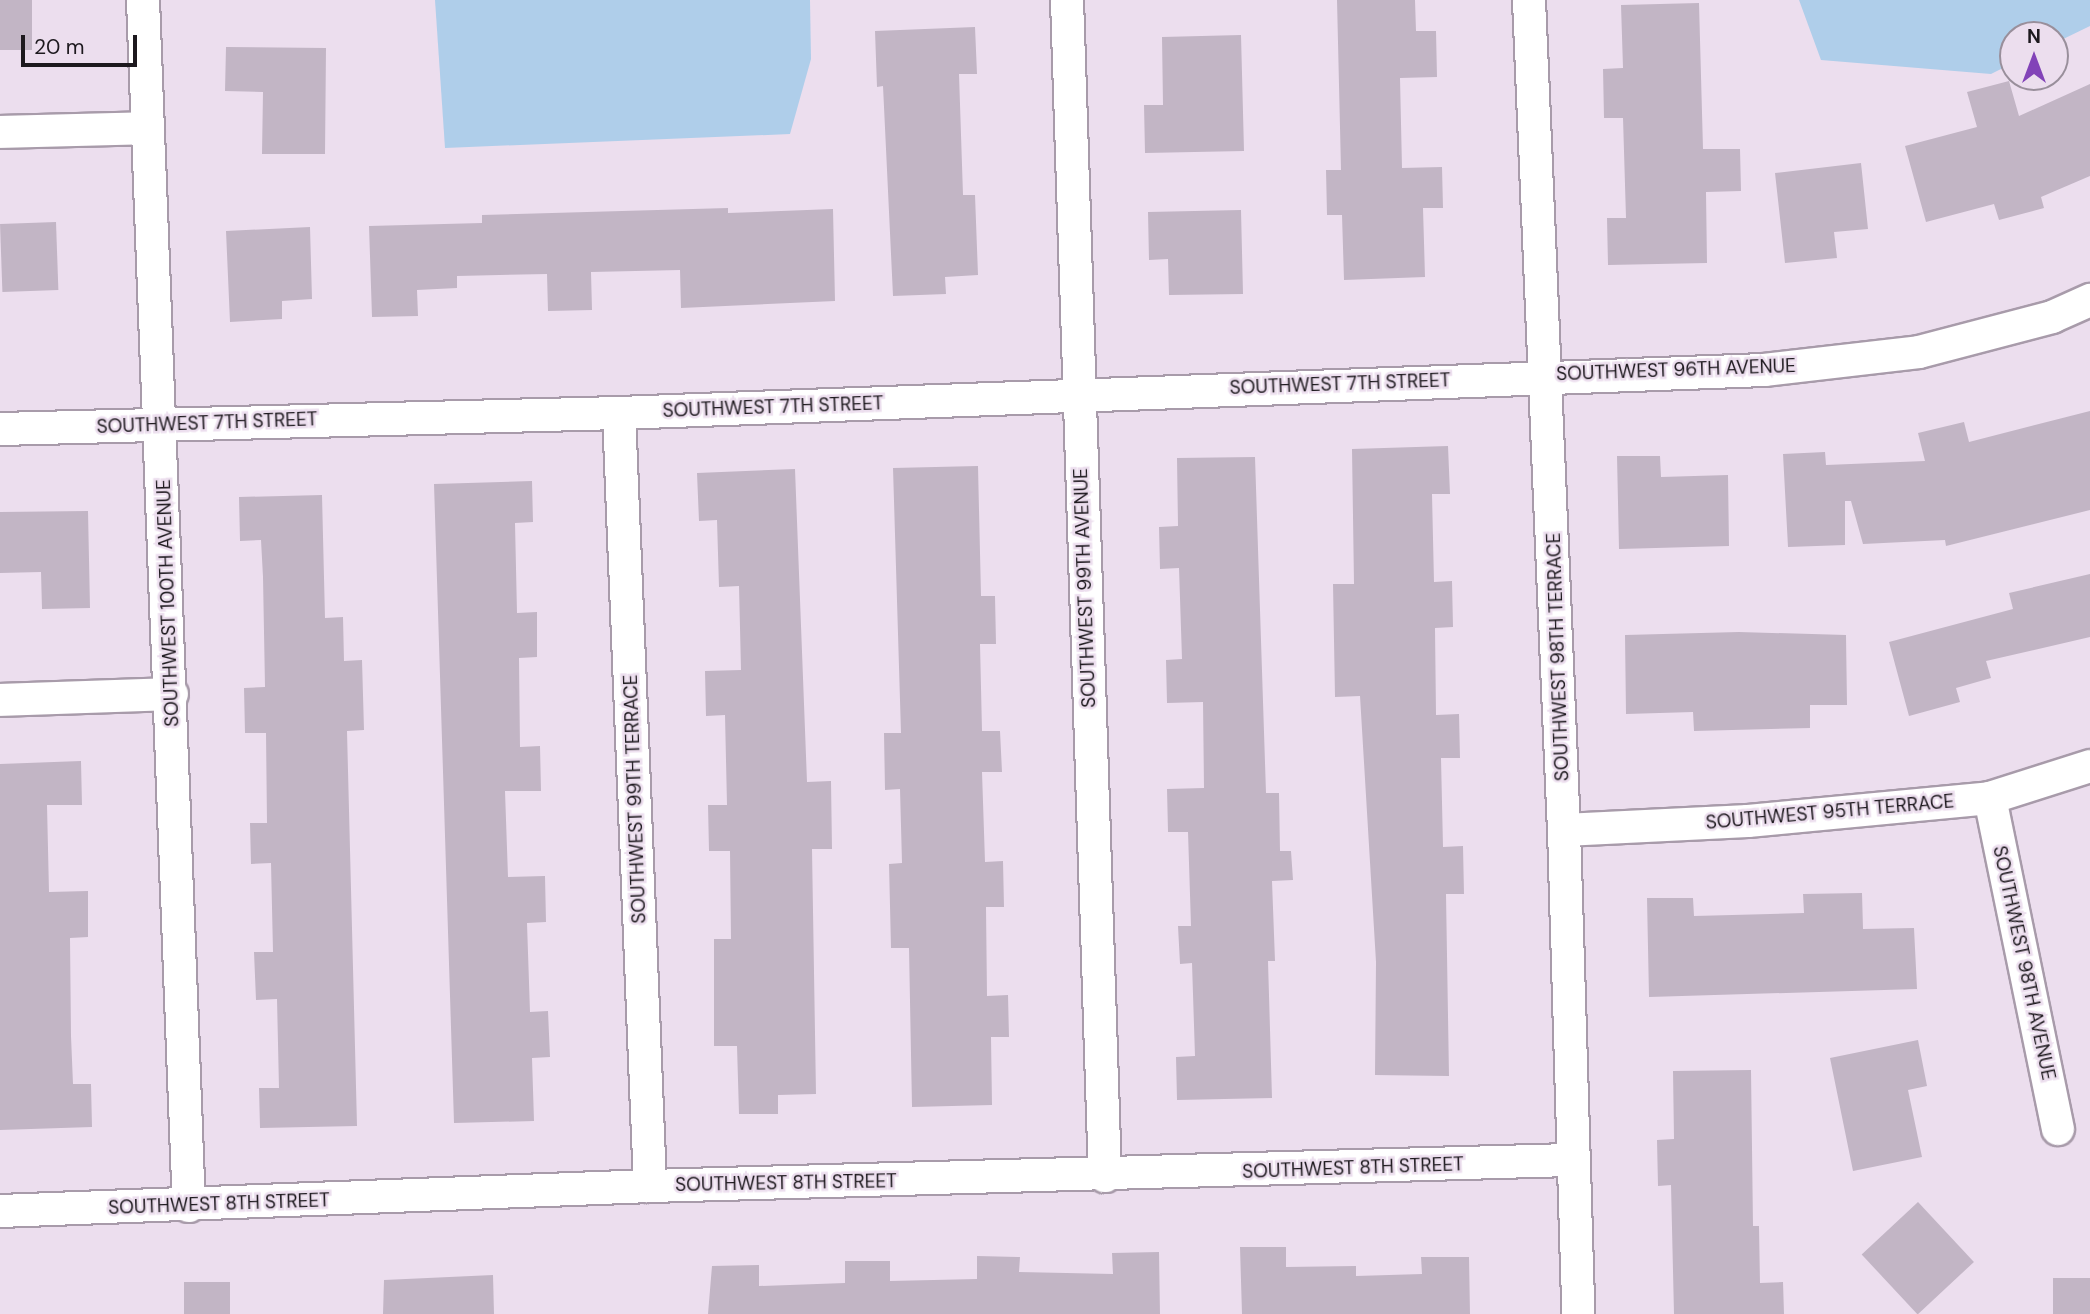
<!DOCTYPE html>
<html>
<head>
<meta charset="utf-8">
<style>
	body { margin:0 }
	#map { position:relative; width:2090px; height:1314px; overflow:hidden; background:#ecdeee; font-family:"DM Sans",sans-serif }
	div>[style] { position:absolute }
	.water>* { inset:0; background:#afceea }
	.building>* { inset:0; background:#c2b5c5; transform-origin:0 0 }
	.roads { filter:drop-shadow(2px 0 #a89baa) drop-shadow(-2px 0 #a89baa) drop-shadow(0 2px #a89baa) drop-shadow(0 -2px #a89baa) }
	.minor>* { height:32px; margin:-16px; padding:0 16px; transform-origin:16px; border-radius:16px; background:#fff }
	span { translate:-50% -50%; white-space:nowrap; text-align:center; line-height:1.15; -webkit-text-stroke:5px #ecdeee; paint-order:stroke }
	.street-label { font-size:19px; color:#1d191e }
	.north { position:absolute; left:1999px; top:21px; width:70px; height:70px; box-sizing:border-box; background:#ecdeee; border:2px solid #998f9b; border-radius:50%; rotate:0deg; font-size:19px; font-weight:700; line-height:28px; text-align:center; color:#1d191e }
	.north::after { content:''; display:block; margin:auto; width:24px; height:32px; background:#8243b8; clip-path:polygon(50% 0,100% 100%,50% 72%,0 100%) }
	.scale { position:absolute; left:21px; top:35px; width:116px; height:32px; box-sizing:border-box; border:4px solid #1d191e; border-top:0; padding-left:9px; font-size:21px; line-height:24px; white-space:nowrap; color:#1d191e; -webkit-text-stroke:5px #ecdeee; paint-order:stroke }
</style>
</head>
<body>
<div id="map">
	<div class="water">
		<i style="clip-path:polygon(435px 0,810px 0,811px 59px,790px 134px,445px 148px)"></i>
		<i style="clip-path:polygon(1799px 0,2090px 0,2090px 26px,2055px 43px,2055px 35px,2013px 35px,2013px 63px,1991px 74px,1821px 60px)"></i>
	</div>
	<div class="building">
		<i style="left:0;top:0;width:32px;height:50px"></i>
		<i style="clip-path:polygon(1337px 0,1415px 0,1416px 31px,1436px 31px,1437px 77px,1400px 78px,1402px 168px,1442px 167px,1443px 208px,1423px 208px,1425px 277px,1344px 280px,1342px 215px,1327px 215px,1326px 170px,1341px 170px)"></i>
		<i style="clip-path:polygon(1699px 3px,1703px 149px,1740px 149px,1741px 191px,1706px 192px,1707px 263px,1608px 265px,1607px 218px,1626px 218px,1623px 118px,1604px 118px,1603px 69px,1623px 68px,1621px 5px)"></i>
		<i style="clip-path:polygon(975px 27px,977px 74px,959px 74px,963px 195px,975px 195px,978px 275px,945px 277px,946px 294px,893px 296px,883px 86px,877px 87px,875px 31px)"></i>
		<i style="clip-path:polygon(1241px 35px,1244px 151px,1145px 153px,1144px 105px,1163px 105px,1162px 37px)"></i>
		<i style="clip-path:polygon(226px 47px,326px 48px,325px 154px,262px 154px,263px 92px,225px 91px)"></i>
		<i style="clip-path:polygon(2009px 81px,2019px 116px,2090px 84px,2090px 176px,2041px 197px,2044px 208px,1999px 220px,1994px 204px,1926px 222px,1905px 146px,1977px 127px,1967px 92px)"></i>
		<i style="clip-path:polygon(1861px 163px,1868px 229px,1834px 232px,1837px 258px,1785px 263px,1775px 173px)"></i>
		<i style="clip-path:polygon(728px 208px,728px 213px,833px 209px,835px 301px,681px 308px,680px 270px,591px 272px,592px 310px,548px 311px,547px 274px,457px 276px,457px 288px,417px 290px,418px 316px,372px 317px,369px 226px,482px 223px,482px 215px)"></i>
		<i style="clip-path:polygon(1241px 210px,1243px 294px,1169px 295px,1168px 259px,1149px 260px,1148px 212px)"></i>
		<i style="left:56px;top:222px;width:68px;height:56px;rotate:88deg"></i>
		<i style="clip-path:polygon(310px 227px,312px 299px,282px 301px,282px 319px,230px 322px,226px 231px)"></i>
		<i style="clip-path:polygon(2090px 411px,2090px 510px,1946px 546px,1945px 540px,1863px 544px,1851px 501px,1845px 501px,1845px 545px,1788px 547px,1783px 454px,1825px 452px,1826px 465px,1925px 461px,1918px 433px,1964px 422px,1969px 442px)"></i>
		<i style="clip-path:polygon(1448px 446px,1450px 494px,1432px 494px,1434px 582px,1452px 581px,1453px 627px,1435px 628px,1436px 715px,1459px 714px,1460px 758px,1441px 758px,1443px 847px,1463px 846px,1464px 894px,1446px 894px,1449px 1076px,1375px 1075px,1376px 962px,1360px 696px,1335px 697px,1333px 584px,1354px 584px,1352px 449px)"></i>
		<i style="clip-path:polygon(1617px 456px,1660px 456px,1661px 477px,1728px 475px,1729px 546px,1619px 549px)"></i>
		<i style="clip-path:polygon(1255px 457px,1266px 793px,1279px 793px,1280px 851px,1291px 851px,1293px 880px,1272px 881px,1275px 961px,1268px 961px,1272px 1098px,1177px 1100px,1176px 1057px,1195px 1056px,1192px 963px,1180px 964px,1178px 926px,1191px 926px,1188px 832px,1168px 832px,1167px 789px,1204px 788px,1203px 702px,1167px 703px,1166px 660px,1182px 659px,1179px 568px,1160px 569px,1159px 527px,1178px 526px,1177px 458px)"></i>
		<i style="clip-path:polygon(978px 466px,981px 596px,995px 596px,996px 644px,980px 644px,982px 731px,1000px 731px,1002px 772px,982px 772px,985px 862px,1003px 861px,1004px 907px,986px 907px,987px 996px,1008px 995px,1009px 1037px,991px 1037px,992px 1105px,912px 1107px,909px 948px,891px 948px,889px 864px,902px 863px,900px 789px,885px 790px,884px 733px,901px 733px,893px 468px)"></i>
		<i style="clip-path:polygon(795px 469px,807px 782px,831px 781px,832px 849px,812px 849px,816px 1094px,778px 1095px,778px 1114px,739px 1114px,737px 1046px,714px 1046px,714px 939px,731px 939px,730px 851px,709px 851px,708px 805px,727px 805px,725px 715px,706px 716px,705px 671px,741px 670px,739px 586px,719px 587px,717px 520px,699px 521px,697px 473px)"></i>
		<i style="clip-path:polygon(532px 481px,533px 522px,515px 523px,517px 613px,537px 612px,537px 657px,519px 658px,520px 747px,540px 746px,541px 791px,505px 791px,508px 877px,545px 876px,546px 922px,527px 923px,530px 1012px,548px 1011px,550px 1057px,532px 1058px,534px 1121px,454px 1123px,434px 484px)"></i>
		<i style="clip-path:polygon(322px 495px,325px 618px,343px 617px,344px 661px,362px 660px,364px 730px,347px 731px,357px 1126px,260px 1128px,259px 1088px,279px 1088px,277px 999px,256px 1000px,254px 952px,273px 952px,271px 863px,251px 864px,250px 823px,267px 823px,266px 733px,245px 733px,244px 688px,265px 687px,263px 577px,261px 540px,240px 541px,239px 497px)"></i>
		<i style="clip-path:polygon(88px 511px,90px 608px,42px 609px,41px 572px,0 573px,0 512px)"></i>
		<i style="clip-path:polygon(2090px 574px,2090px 637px,1986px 661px,1991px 678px,1956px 688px,1960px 702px,1909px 716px,1889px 642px,2013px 609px,2009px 593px)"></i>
		<i style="clip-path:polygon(1739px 632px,1846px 635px,1847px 705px,1810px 705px,1810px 728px,1694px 731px,1693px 712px,1626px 714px,1625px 635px)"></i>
		<i style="clip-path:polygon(81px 761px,82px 805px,47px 805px,49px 892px,88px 891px,88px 937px,70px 938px,71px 1036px,73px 1084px,91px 1084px,92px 1127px,0 1130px,0 764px)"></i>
		<i style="clip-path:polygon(1862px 893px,1863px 929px,1914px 928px,1917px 989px,1649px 997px,1647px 898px,1693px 898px,1694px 916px,1804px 913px,1803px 894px)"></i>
		<i style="clip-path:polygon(1918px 1040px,1927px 1086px,1908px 1090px,1922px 1157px,1853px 1171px,1830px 1058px)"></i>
		<i style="clip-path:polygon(1751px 1070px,1753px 1226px,1759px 1226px,1760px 1283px,1783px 1282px,1784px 1314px,1674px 1314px,1671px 1185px,1658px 1186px,1657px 1140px,1674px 1139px,1673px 1071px)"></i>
		<i style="left:1918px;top:1202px;width:82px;height:77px;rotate:47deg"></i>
		<i style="clip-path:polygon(1240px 1247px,1286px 1247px,1286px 1267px,1356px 1266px,1356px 1276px,1422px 1274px,1421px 1257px,1469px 1257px,1470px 1314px,1242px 1314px)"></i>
		<i style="clip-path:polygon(1159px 1252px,1160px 1314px,708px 1314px,712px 1266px,759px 1265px,759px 1286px,845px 1283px,845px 1261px,890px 1261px,890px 1281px,977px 1279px,977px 1256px,1020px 1257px,1019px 1272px,1113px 1274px,1112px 1253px)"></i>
		<i style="clip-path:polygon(493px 1275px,494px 1314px,383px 1314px,384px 1280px)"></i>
		<i style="left:2090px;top:1278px;width:36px;height:37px;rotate:90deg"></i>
		<i style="left:230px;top:1282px;width:32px;height:46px;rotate:90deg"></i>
	</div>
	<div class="roads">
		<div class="minor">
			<i style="left:143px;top:0;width:1207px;rotate:87.82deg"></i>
			<i style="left:1067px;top:0;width:1177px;rotate:88.15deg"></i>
			<i style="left:1529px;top:0;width:831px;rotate:87.59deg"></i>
			<i style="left:1564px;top:830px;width:484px;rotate:88.3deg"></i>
			<i style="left:0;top:132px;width:148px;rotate:-1.5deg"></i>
			<i style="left:619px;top:413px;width:774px;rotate:87.7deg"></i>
			<i style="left:0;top:429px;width:619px;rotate:-1.48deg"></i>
			<i style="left:619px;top:413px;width:1146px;rotate:-2.15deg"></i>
			<i style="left:1764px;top:370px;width:156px;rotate:-6.6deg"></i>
			<i style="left:1919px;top:352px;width:138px;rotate:-14.7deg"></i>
			<i style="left:2052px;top:317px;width:42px;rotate:-24.1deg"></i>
			<i style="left:0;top:700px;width:172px;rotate:-2deg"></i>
			<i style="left:1990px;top:798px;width:338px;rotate:78.4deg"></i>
			<i style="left:1564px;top:830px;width:184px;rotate:-2.8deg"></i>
			<i style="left:1748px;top:821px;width:243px;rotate:-5.4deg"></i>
			<i style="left:1990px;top:798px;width:105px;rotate:-17.7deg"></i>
			<i style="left:0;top:1211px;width:650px;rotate:-2.2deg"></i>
			<i style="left:650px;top:1186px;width:922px;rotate:-1.62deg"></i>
		</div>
	</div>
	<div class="street-label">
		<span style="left:1676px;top:370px;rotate:-2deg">SOUTHWEST 96TH AVENUE</span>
		<span style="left:1340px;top:384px;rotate:-2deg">SOUTHWEST 7TH STREET</span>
		<span style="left:773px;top:407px;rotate:-2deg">SOUTHWEST 7TH STREET</span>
		<span style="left:207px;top:423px;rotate:-2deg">SOUTHWEST 7TH STREET</span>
		<span style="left:1085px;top:588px;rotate:-92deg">SOUTHWEST 99TH AVENUE</span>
		<span style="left:168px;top:603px;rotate:-92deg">SOUTHWEST 100TH AVENUE</span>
		<span style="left:1558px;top:657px;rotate:-92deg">SOUTHWEST 98TH TERRACE</span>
		<span style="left:635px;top:799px;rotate:-92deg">SOUTHWEST 99TH TERRACE</span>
		<span style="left:1830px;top:812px;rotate:-5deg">SOUTHWEST 95TH TERRACE</span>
		<span style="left:2024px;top:963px;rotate:78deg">SOUTHWEST 98TH AVENUE</span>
		<span style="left:1353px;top:1168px;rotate:-2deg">SOUTHWEST 8TH STREET</span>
		<span style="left:786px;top:1183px;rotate:-1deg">SOUTHWEST 8TH STREET</span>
		<span style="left:219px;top:1204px;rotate:-2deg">SOUTHWEST 8TH STREET</span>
	</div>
	<div class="north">N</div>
	<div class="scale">20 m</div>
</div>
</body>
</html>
